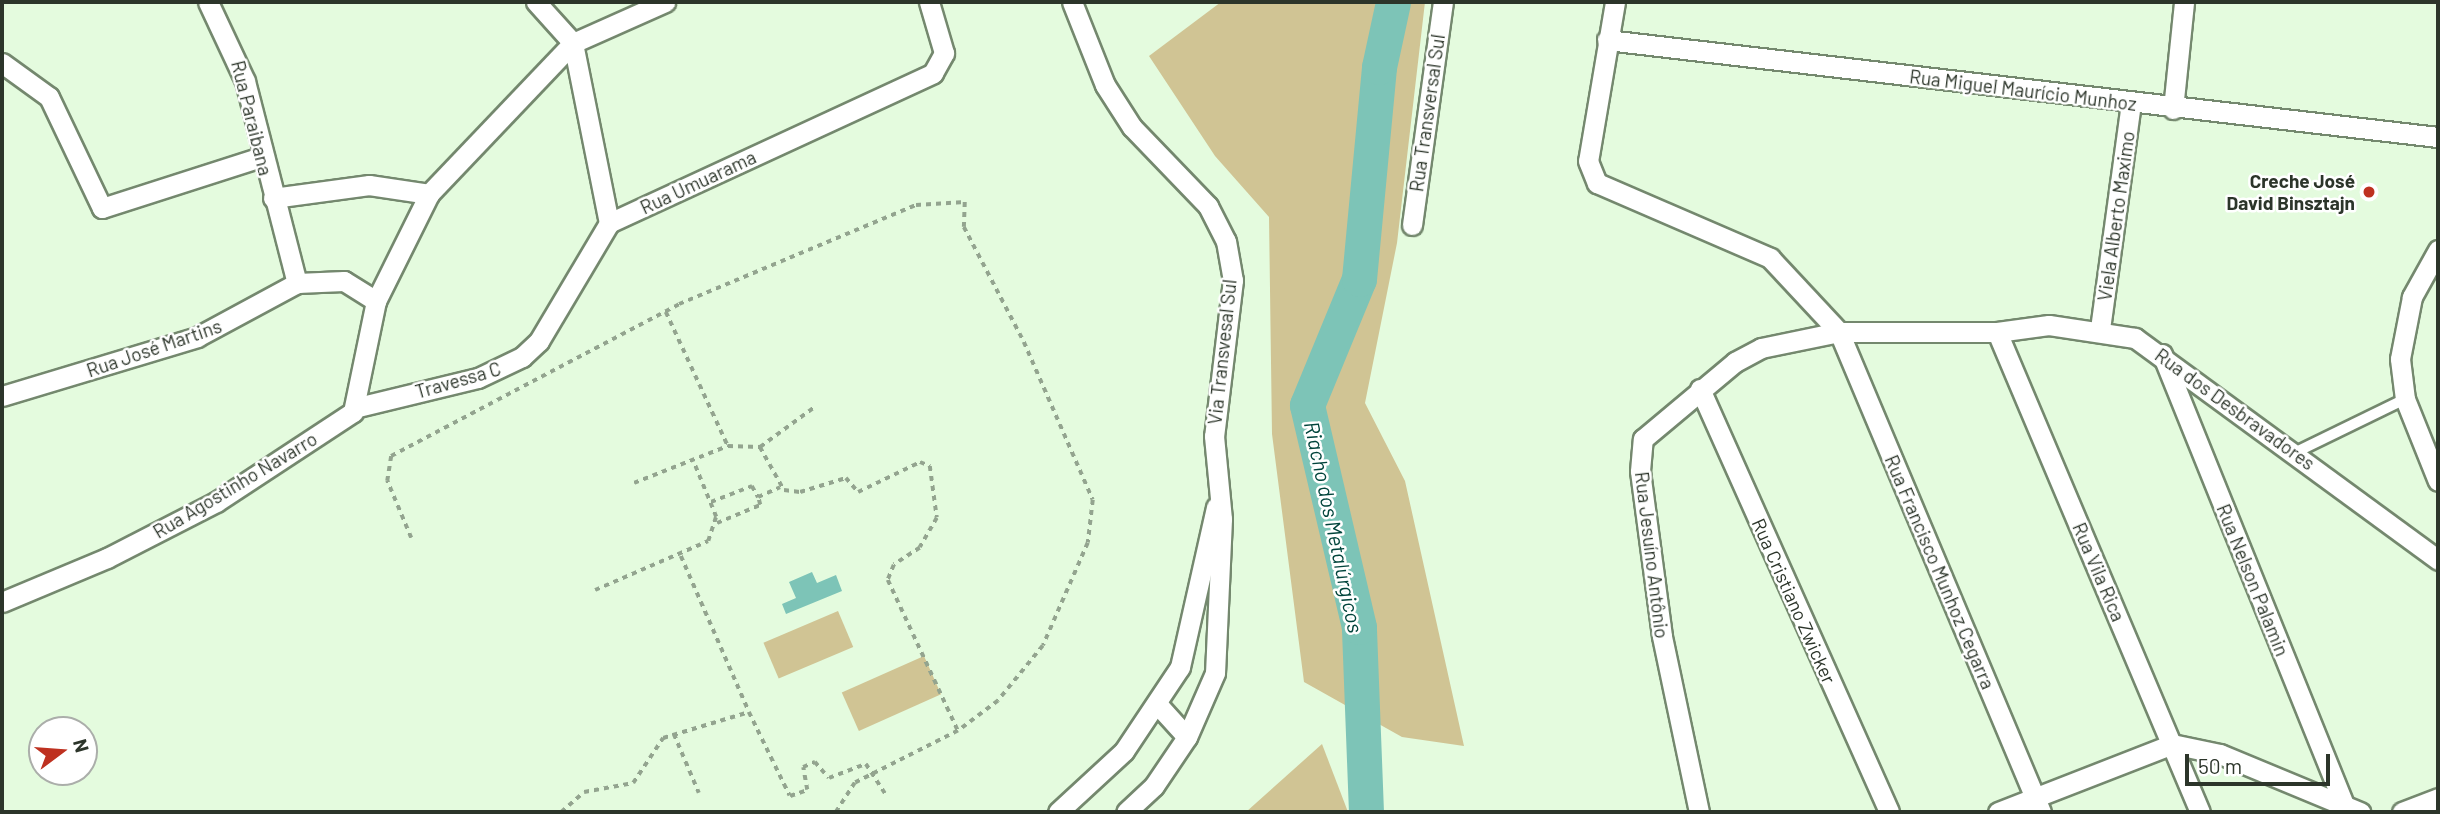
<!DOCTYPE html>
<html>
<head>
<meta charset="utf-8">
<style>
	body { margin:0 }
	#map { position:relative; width:2440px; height:814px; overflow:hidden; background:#e4fbde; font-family:Barlow,sans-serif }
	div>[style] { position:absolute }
	.green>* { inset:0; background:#d0c494; transform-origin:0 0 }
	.water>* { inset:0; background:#7dc4b7 }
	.river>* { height:35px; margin:-17.5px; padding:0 17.5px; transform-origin:17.5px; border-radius:17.5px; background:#7dc4b7 }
	.path>* { height:3.5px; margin-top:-1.75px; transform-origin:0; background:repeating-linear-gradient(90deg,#93a48f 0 5px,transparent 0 10px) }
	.roads { filter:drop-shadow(2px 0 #74886e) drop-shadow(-2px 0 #74886e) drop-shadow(0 2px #74886e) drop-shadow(0 -2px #74886e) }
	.service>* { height:10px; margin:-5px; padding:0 5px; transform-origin:5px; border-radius:5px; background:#fff }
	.minor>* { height:19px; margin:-9.5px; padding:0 9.5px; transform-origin:9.5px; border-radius:9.5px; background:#fff }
	.dots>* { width:19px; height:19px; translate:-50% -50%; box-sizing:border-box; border:4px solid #fff; border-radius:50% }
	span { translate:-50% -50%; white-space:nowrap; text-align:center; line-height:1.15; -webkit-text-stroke:5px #fff; paint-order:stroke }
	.street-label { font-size:19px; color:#2c352a }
	.poi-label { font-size:19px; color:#2c352a; font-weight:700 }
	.right { translate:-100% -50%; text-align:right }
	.water-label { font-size:21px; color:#00443b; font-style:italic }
	.frame { position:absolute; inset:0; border:4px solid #2c352a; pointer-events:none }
	.north { position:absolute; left:28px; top:716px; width:70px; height:70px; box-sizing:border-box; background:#fff; border:2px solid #abaeaa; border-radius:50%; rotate:74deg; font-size:19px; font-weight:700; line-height:28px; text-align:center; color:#2c352a }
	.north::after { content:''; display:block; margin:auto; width:24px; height:32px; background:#be3120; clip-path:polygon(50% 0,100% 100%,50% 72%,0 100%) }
	.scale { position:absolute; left:2185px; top:754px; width:145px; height:32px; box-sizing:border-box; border:4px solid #2c352a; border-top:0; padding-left:9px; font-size:21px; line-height:24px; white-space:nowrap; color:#2c352a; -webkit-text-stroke:5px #fff; paint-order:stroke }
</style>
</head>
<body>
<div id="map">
	<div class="green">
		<i style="clip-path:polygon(1221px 2px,1425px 2px,1397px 243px,1365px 403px,1405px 481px,1464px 746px,1402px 737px,1304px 682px,1272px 434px,1269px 217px,1215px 156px,1149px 56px)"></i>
		<i style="left:838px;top:611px;width:39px;height:81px;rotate:67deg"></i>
		<i style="left:924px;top:656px;width:42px;height:90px;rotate:66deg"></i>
		<i style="clip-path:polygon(1322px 744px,1348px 812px,1246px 812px)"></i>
	</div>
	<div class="water">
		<i style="clip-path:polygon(812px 572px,817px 583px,836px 575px,842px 591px,786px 614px,782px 604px,796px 598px,789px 582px)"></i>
	</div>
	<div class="river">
		<i style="left:1366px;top:812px;width:185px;rotate:-92.2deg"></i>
		<i style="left:1359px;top:627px;width:228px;rotate:-103.2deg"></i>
		<i style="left:1307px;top:405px;width:136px;rotate:-67.6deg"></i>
		<i style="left:1359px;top:279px;width:213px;rotate:-84.6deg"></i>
		<i style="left:1379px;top:67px;width:66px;rotate:-77.8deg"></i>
	</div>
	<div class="path">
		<i style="left:666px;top:312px;width:148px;rotate:65.2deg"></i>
		<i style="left:728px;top:446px;width:32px;rotate:2deg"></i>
		<i style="left:760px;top:447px;width:49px;rotate:60.8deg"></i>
		<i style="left:784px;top:490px;width:16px;rotate:7deg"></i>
		<i style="left:800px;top:492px;width:48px;rotate:-16.9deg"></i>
		<i style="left:846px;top:478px;width:18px;rotate:49deg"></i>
		<i style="left:858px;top:492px;width:69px;rotate:-25.8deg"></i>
		<i style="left:920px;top:462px;width:11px;rotate:22deg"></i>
		<i style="left:930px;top:466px;width:52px;rotate:82.3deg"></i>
		<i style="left:937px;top:518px;width:34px;rotate:120deg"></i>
		<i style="left:920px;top:548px;width:31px;rotate:147deg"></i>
		<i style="left:894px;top:565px;width:16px;rotate:112deg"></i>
		<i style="left:888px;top:580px;width:166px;rotate:65.1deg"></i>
		<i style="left:760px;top:447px;width:69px;rotate:-36.2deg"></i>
		<i style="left:634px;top:483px;width:101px;rotate:-21.5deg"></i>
		<i style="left:711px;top:502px;width:44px;rotate:-21.3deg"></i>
		<i style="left:752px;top:486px;width:13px;rotate:61deg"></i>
		<i style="left:758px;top:497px;width:24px;rotate:-24deg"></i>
		<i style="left:717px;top:523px;width:47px;rotate:-22.7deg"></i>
		<i style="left:760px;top:505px;width:8px;rotate:-104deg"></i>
		<i style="left:411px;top:538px;width:62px;rotate:-112.8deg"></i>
		<i style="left:387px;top:481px;width:25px;rotate:-81deg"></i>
		<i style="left:391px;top:456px;width:326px;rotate:-27.8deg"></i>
		<i style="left:679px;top:304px;width:257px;rotate:-22.7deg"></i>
		<i style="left:916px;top:205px;width:49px;rotate:-3.5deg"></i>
		<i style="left:965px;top:202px;width:25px;rotate:92deg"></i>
		<i style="left:964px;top:227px;width:130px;rotate:62.4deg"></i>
		<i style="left:1024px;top:342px;width:172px;rotate:66.4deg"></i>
		<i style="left:1093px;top:500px;width:43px;rotate:96.6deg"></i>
		<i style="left:1088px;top:543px;width:112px;rotate:113.6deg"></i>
		<i style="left:1043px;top:646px;width:71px;rotate:129.3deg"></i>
		<i style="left:998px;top:701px;width:50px;rotate:143.1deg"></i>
		<i style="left:958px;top:731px;width:115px;rotate:153.2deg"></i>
		<i style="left:855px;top:783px;width:35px;rotate:123deg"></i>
		<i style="left:681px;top:556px;width:170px;rotate:66.4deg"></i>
		<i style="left:595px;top:590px;width:123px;rotate:-23.4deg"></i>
		<i style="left:708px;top:541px;width:25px;rotate:-72deg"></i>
		<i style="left:716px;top:517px;width:61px;rotate:-112.3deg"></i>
		<i style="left:674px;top:734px;width:64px;rotate:67deg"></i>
		<i style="left:561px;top:812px;width:30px;rotate:-41deg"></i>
		<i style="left:584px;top:792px;width:50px;rotate:-10.4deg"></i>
		<i style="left:633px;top:783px;width:54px;rotate:-56.3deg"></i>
		<i style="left:663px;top:738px;width:90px;rotate:-16.8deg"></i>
		<i style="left:749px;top:712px;width:93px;rotate:64deg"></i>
		<i style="left:790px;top:796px;width:18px;rotate:-19deg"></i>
		<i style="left:807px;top:790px;width:23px;rotate:-100deg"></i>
		<i style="left:803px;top:767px;width:13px;rotate:-23deg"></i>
		<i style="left:815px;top:762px;width:21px;rotate:49deg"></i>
		<i style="left:829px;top:778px;width:40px;rotate:-21deg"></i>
		<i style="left:866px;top:764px;width:35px;rotate:57deg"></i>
	</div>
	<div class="roads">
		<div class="service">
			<i style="left:2294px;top:453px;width:123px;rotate:-25.9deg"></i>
		</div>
		<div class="minor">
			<i style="left:208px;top:2px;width:87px;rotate:64.9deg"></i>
			<i style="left:245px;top:81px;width:209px;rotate:75.6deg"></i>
			<i style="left:536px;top:2px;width:55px;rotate:47.9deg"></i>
			<i style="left:573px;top:43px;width:184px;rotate:78.7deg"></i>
			<i style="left:1072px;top:2px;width:89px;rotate:68.3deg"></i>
			<i style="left:1105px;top:85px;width:50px;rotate:57.3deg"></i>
			<i style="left:1132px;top:127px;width:110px;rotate:46.1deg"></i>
			<i style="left:1208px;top:206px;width:39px;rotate:63deg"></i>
			<i style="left:1226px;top:241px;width:40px;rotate:80deg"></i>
			<i style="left:1233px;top:280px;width:157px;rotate:96.9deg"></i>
			<i style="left:1214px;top:436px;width:83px;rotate:84.5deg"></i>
			<i style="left:1222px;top:519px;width:154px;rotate:92.6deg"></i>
			<i style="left:1215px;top:673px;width:70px;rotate:113.6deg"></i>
			<i style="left:1187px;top:737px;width:59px;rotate:124deg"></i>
			<i style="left:1154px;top:786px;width:38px;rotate:137deg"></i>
			<i style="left:1615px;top:2px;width:161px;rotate:99.6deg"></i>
			<i style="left:1588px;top:161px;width:24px;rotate:68deg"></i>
			<i style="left:1597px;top:183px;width:189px;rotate:23.4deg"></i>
			<i style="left:1770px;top:258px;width:101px;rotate:47deg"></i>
			<i style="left:1839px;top:332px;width:521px;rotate:67.18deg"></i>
			<i style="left:1607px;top:40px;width:837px;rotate:6.66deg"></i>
			<i style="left:2px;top:63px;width:58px;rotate:35.9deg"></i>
			<i style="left:49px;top:97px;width:123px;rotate:64.5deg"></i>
			<i style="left:102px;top:208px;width:167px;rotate:-17.8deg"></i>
			<i style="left:2173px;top:109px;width:108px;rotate:-84.1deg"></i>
			<i style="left:273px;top:198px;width:97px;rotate:-7.7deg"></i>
			<i style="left:369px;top:185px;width:61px;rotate:8.5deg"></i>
			<i style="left:609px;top:223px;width:357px;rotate:-24.8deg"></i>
			<i style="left:933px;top:73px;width:23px;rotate:-61deg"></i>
			<i style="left:944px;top:53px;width:53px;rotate:-106.4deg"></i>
			<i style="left:1412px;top:225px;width:225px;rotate:-82.1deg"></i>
			<i style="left:2438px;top:250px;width:54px;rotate:119deg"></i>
			<i style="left:2412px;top:297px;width:63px;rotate:101deg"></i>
			<i style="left:2400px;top:359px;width:40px;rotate:82.9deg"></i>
			<i style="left:2405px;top:399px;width:88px;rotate:68.1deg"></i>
			<i style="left:2100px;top:329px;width:228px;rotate:-82.2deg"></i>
			<i style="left:1997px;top:332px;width:521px;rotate:67.08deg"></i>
			<i style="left:2162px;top:354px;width:488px;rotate:68deg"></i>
			<i style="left:1700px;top:389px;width:463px;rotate:65.9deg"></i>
			<i style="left:2px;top:396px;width:204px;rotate:-16.8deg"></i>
			<i style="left:197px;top:337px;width:114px;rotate:-28.4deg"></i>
			<i style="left:297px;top:283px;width:47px;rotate:-2.4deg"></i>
			<i style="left:344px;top:281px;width:38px;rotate:32deg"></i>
			<i style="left:358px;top:407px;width:123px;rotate:-13.6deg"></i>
			<i style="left:478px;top:378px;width:49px;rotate:-25.5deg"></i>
			<i style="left:522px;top:357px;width:23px;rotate:-43deg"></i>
			<i style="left:539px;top:341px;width:137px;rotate:-59.3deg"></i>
			<i style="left:2px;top:602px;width:114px;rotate:-22.7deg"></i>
			<i style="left:107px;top:558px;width:123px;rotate:-27.2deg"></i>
			<i style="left:216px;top:502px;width:164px;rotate:-33.3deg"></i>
			<i style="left:353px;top:412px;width:113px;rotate:-78.3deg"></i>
			<i style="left:376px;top:301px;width:119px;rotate:-63.6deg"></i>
			<i style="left:429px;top:194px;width:209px;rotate:-46.4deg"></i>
			<i style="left:573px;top:43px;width:101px;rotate:-24deg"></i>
			<i style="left:1158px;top:705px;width:43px;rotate:47.8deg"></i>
			<i style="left:1058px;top:812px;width:90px;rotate:-42.7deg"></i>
			<i style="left:1124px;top:751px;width:101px;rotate:-56.3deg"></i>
			<i style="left:1180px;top:667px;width:164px;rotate:-77.3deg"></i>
			<i style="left:1699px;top:812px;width:180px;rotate:-101.9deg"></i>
			<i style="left:1662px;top:636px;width:166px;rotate:-97.6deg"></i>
			<i style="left:1640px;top:471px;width:32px;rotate:-85deg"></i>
			<i style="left:1643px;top:439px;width:120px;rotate:-39.9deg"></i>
			<i style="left:1735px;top:362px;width:30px;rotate:-28deg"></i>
			<i style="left:1761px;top:348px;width:80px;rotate:-11.6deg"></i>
			<i style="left:1839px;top:332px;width:158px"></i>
			<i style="left:1997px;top:332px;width:52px;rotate:-7.7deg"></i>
			<i style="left:2049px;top:325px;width:87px;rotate:8.6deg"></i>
			<i style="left:2135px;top:338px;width:376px;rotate:36.2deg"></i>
			<i style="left:1998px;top:812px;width:187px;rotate:-21.3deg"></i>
			<i style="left:2172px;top:744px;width:49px;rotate:11.8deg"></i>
			<i style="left:2220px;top:754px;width:152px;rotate:22.5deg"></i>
			<i style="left:2402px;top:812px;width:39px;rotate:-21deg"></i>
		</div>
	</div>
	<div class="dots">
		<i style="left:2369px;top:192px;background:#be3120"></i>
	</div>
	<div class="street-label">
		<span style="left:2023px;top:90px;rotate:7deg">Rua Miguel Maurício Munhoz</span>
		<span style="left:1427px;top:113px;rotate:-82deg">Rua Transversal Sul</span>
		<span style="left:252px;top:118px;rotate:76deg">Rua Paraibana</span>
		<span style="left:698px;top:182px;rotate:-25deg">Rua Umuarama</span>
		<span style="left:2116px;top:216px;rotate:-82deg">Viela Alberto Maximo</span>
		<span style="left:154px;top:348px;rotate:-19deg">Rua José Martins</span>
		<span style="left:1222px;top:352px;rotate:-84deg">Via Transvesal Sul</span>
		<span style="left:458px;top:380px;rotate:-16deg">Travessa C</span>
		<span style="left:2235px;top:409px;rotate:36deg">Rua dos Desbravadores</span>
		<span style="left:235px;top:485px;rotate:-31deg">Rua Agostinho Navarro</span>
		<span style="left:1652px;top:555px;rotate:83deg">Rua Jesuíno Antônio</span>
		<span style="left:1940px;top:572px;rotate:67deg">Rua Francisco Munhoz Cegarra</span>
		<span style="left:2099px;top:572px;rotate:67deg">Rua Vila Rica</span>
		<span style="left:2253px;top:580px;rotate:68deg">Rua Nelson Palamin</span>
		<span style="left:1794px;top:601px;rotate:66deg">Rua Cristiano Zwicker</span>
	</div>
	<div class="poi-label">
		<span class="right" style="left:2355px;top:192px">Creche José<br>David Binsztajn</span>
	</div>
	<div class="water-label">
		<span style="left:1334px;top:527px;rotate:78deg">Riacho dos Metalúrgicos</span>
	</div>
	<div class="frame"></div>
	<div class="north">N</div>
	<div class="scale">50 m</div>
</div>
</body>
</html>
